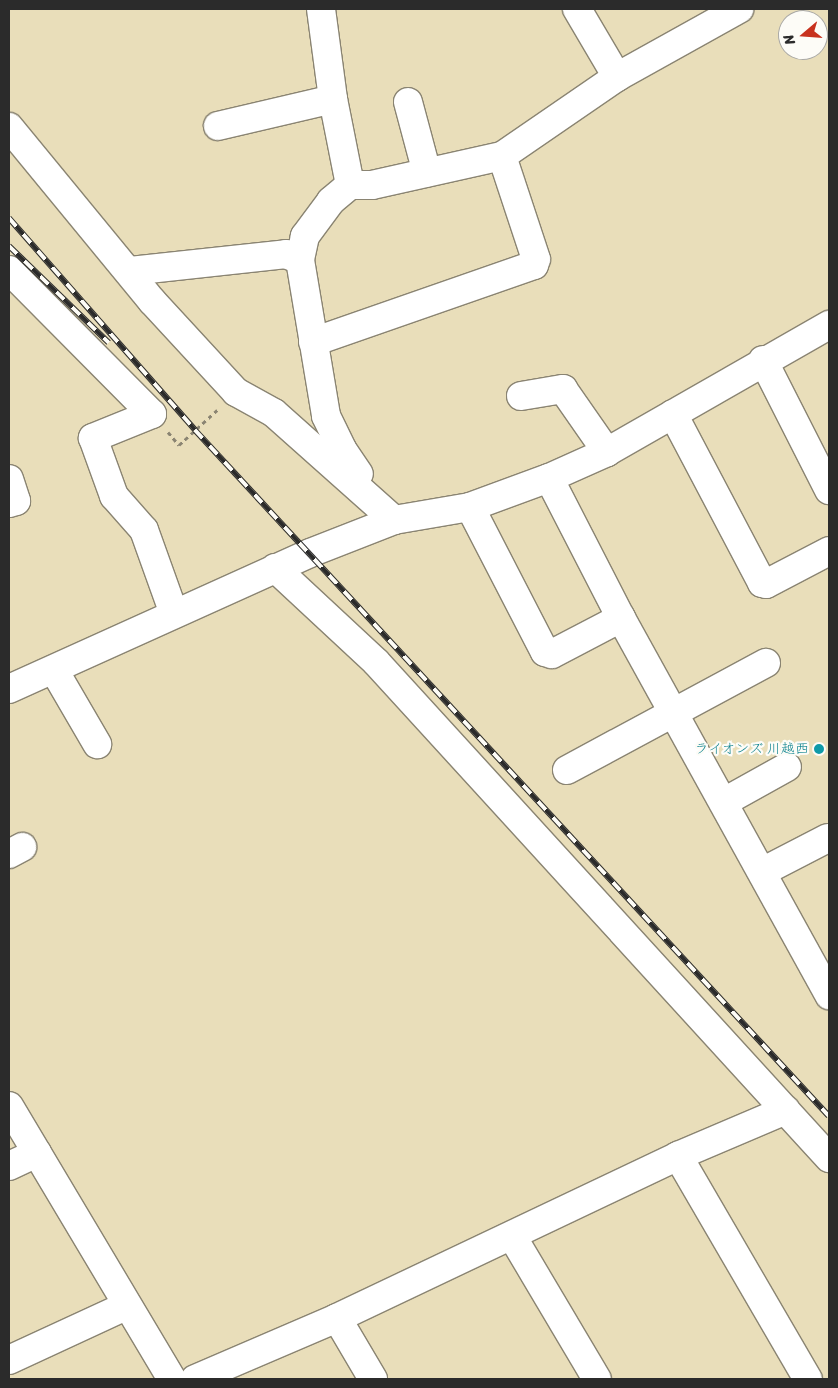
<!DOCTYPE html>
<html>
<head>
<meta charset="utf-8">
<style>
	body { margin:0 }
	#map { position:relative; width:838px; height:1388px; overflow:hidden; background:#e9deba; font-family:Sriracha,"Klee One",sans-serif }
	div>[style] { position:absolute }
	.path>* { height:3px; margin-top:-1.5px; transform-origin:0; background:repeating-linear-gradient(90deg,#8a8472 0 4px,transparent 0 8px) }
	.roads { filter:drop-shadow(1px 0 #8a8472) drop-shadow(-1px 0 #8a8472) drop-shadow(0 1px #8a8472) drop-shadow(0 -1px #8a8472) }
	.minor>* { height:28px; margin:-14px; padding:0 14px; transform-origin:14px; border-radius:14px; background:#fff }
	.rail>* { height:5.5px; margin-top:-2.75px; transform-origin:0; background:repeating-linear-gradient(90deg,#fdfcf7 0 11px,#2b2b2b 0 22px); box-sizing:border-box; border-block:1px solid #2b2b2b }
	.dots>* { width:14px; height:14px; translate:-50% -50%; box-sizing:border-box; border:2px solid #fdfcf7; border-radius:50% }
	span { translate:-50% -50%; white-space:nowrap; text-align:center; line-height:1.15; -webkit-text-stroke:4.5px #fdfcf7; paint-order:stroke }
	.culture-label { font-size:14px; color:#0d838f }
	.right { translate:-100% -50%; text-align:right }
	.frame { position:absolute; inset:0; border:10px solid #2b2b2b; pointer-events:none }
	.north { position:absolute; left:778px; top:10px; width:50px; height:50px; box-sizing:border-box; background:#fdfcf7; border:1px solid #a9a8a5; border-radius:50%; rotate:252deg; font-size:14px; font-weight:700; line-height:20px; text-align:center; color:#2b2b2b }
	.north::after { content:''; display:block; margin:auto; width:18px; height:22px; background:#c8321e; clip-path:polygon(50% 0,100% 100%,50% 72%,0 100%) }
</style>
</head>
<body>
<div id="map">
	<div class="path">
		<i style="left:168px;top:432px;width:17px;rotate:50deg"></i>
		<i style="left:179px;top:445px;width:52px;rotate:-42.6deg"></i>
	</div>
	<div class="roads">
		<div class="minor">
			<i style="left:321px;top:9px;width:91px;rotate:82.4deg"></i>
			<i style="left:333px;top:99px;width:88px;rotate:78.8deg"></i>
			<i style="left:350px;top:185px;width:25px;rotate:140deg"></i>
			<i style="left:331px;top:201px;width:44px;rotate:126.6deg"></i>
			<i style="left:305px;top:236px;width:25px;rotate:102deg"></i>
			<i style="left:300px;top:260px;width:158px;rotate:80.5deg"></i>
			<i style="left:326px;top:416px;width:37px;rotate:64deg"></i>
			<i style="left:342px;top:449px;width:30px;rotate:56deg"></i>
			<i style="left:577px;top:9px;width:79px;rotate:59.5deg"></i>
			<i style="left:408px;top:102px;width:73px;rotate:75deg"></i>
			<i style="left:218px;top:126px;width:118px;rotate:-13.2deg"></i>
			<i style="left:9px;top:127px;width:225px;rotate:50.6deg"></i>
			<i style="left:152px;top:301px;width:124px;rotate:47.3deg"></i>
			<i style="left:236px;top:392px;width:43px;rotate:28.9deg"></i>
			<i style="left:274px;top:413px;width:161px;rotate:41.7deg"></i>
			<i style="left:350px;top:185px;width:22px"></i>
			<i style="left:372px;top:185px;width:133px;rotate:-12.6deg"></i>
			<i style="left:502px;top:156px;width:140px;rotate:-34.5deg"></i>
			<i style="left:617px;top:77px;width:140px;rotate:-29.1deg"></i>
			<i style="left:9px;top:270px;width:203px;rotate:45.2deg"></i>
			<i style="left:152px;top:414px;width:64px;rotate:157.9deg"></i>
			<i style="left:93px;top:438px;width:62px;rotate:70.1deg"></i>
			<i style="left:114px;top:496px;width:45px;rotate:48.6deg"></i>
			<i style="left:144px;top:530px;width:89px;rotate:70.3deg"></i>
			<i style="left:130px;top:271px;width:157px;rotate:-6.2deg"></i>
			<i style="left:286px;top:254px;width:15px;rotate:23deg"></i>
			<i style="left:313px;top:342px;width:234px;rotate:-19.2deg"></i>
			<i style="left:534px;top:265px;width:6px;rotate:-72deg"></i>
			<i style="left:536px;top:259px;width:108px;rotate:-108.3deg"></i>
			<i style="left:763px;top:360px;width:146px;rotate:63.1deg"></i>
			<i style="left:521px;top:396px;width:43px;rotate:-9.5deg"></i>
			<i style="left:563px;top:389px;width:77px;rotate:55.1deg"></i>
			<i style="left:673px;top:414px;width:191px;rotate:62.2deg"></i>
			<i style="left:762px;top:583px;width:4px;rotate:14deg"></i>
			<i style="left:766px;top:584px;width:71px;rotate:-27.6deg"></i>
			<i style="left:549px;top:478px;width:157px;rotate:62.8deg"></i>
			<i style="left:621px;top:618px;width:431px;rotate:61.1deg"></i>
			<i style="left:9px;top:479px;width:23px;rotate:72deg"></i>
			<i style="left:16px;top:501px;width:7px;rotate:164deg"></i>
			<i style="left:470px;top:507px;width:163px;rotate:62.7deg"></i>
			<i style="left:545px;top:652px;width:7px;rotate:16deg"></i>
			<i style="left:552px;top:654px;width:78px;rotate:-27.6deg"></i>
			<i style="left:275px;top:568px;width:138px;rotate:42.9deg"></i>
			<i style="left:376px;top:662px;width:672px;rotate:47.59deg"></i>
			<i style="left:54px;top:670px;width:86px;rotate:59.8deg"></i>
			<i style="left:9px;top:689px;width:330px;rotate:-24.3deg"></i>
			<i style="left:310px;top:553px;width:90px;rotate:-21.4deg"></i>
			<i style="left:394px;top:520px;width:77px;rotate:-9.7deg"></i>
			<i style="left:470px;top:507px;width:84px;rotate:-20.2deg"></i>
			<i style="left:549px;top:478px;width:64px;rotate:-24.1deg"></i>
			<i style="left:607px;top:452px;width:256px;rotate:-29.8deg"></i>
			<i style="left:567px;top:770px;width:226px;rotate:-28.3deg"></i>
			<i style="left:724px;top:802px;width:72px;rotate:-29.1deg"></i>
			<i style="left:9px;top:854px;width:15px;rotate:-28deg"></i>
			<i style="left:762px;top:872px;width:74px;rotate:-27.3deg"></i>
			<i style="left:9px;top:1106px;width:318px;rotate:59.2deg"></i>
			<i style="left:678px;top:1156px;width:258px;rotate:59.8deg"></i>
			<i style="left:9px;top:1166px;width:31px;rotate:-25deg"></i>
			<i style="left:512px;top:1236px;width:166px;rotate:59.3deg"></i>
			<i style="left:337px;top:1318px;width:71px;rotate:59.5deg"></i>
			<i style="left:9px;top:1360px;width:129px;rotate:-24.8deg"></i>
			<i style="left:195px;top:1379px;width:155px;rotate:-23.2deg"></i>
			<i style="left:337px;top:1318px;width:378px;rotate:-25.4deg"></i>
			<i style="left:678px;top:1156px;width:117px;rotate:-23.1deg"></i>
		</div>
	</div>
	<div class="rail">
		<i style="left:9px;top:218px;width:282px;rotate:48.7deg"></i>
		<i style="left:195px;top:430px;width:934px;rotate:47.26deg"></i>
		<i style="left:9px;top:246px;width:139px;rotate:44.1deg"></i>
	</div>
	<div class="dots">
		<i style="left:819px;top:749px;background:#0f9aa8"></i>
	</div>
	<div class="culture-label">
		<span class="right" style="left:809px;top:749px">ライオンズ 川越西</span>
	</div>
	<div class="frame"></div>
	<div class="north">N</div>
</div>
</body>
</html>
